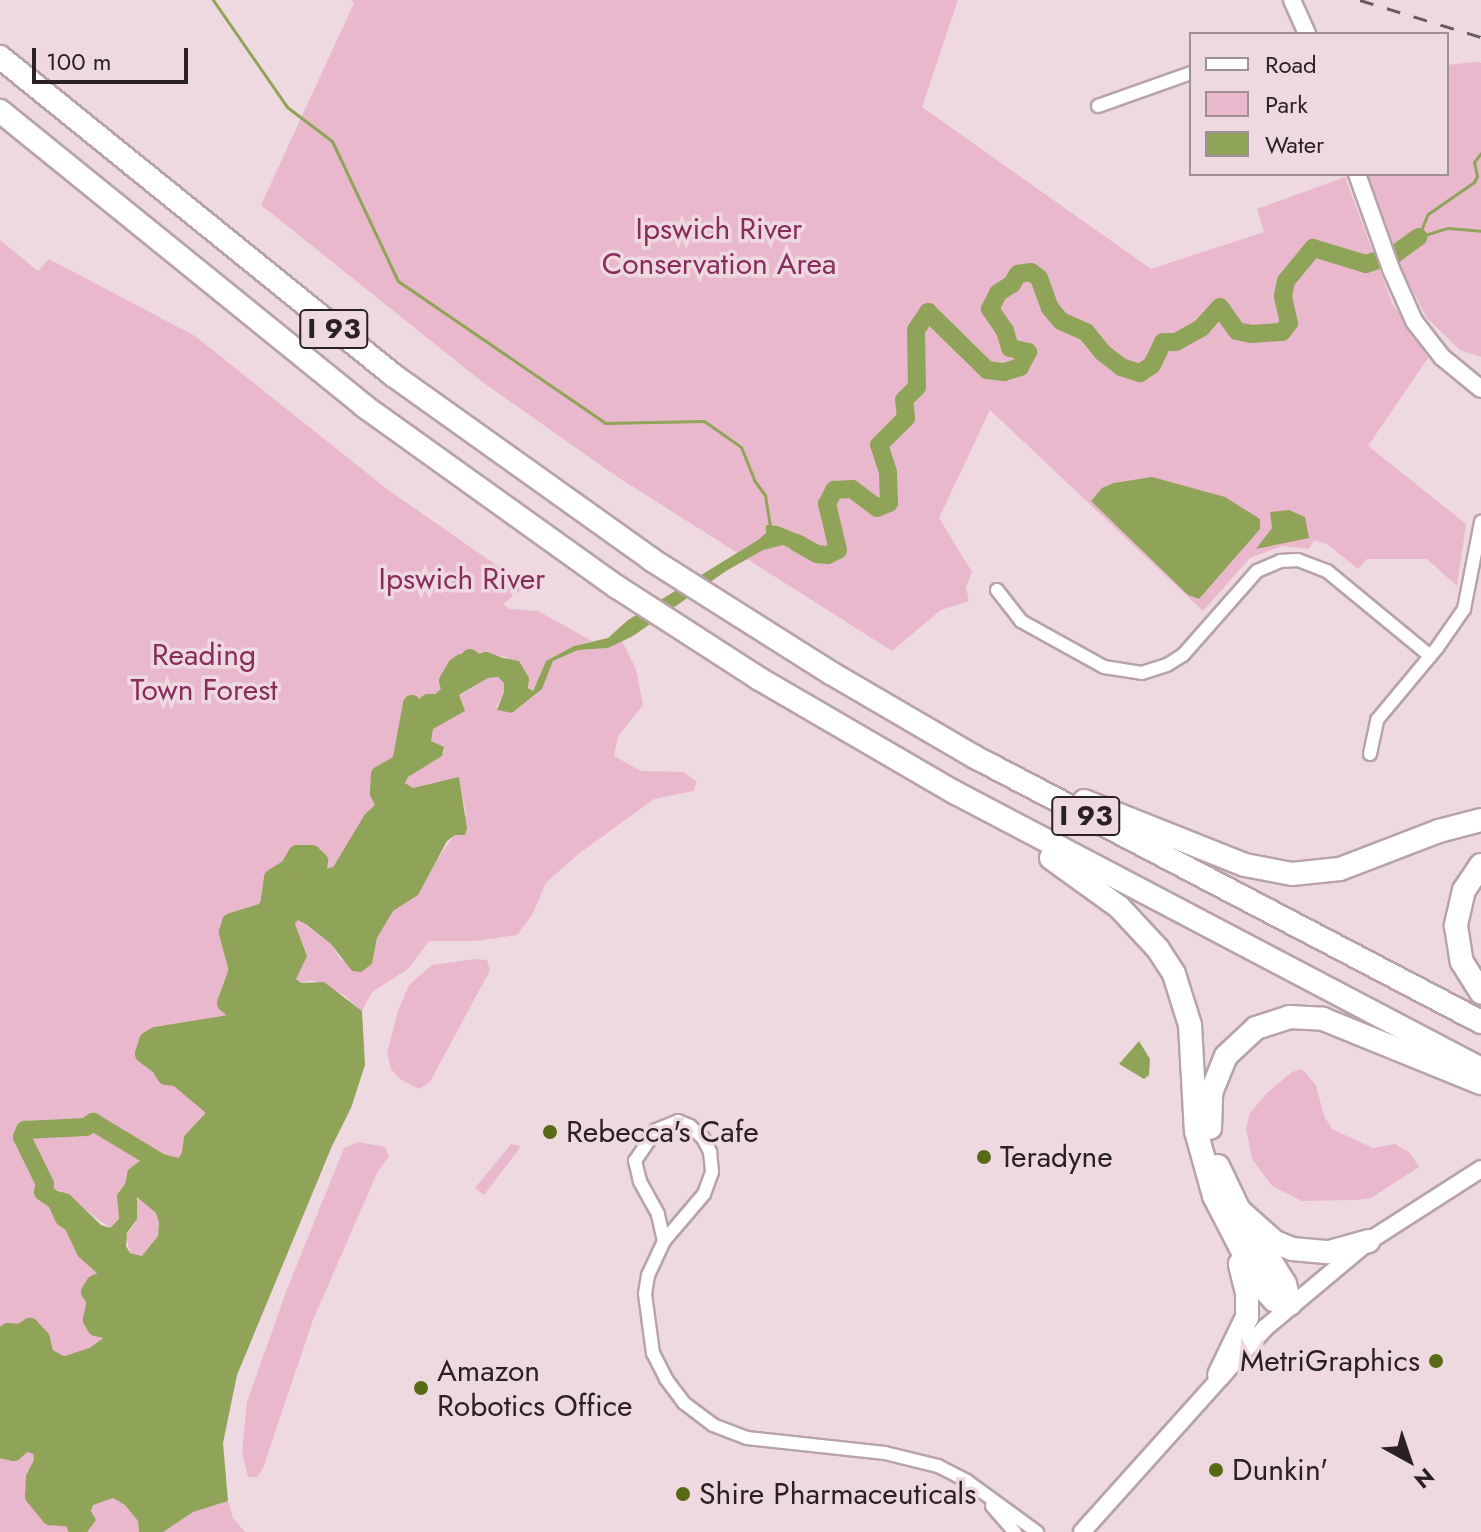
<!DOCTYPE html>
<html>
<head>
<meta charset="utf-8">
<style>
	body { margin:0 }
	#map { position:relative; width:1481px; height:1532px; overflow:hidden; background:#eed9e1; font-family:Jost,sans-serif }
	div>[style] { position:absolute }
	.green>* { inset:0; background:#eab8cd }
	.water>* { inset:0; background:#8fa458 }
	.stream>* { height:3px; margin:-1.5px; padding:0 1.5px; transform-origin:1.5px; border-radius:1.5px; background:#8fa458 }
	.river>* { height:18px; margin:-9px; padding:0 9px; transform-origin:9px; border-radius:9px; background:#8fa458 }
	.roads { filter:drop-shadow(2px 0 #b8a3ab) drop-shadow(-2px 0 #b8a3ab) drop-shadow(0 2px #b8a3ab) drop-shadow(0 -2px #b8a3ab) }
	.street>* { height:12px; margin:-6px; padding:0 6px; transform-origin:6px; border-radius:6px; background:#fff }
	.secondary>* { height:16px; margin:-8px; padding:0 8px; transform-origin:8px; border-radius:8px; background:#fff }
	.highway>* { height:22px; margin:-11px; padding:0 11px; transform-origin:11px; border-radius:11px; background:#fff }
	.rail>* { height:3px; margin-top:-1.5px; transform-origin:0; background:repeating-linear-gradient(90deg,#675b60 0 14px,transparent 0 28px) }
	.dots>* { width:22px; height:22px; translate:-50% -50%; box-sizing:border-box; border:4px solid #eed9e1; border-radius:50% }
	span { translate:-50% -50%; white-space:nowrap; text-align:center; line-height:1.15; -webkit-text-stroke:7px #eed9e1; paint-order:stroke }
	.shield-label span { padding:2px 6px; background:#eed9e1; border:2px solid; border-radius:6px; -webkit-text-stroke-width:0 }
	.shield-label { font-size:28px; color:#292125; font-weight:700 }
	.park-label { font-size:30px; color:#882c5c }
	.poi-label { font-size:30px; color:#292125 }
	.left { translate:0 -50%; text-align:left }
	.right { translate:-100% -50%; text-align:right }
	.legend { position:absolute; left:1189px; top:32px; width:260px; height:144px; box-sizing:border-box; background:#eed9e1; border:2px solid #9f8f96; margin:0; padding:10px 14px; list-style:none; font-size:24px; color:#292125 }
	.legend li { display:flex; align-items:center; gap:16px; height:40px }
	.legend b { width:40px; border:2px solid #9f8f96 }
	.north { position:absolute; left:1369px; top:1420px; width:80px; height:80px; -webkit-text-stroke:6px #eed9e1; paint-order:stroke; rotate:140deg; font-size:22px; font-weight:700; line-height:32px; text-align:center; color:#292125 }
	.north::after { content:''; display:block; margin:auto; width:28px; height:36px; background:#292125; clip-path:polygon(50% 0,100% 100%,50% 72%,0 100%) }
	.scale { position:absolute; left:32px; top:48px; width:156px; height:36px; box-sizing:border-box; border:4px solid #292125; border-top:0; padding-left:10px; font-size:24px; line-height:28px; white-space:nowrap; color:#292125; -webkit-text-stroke:6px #eed9e1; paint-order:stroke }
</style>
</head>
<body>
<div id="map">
	<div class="green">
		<i style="clip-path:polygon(350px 0,958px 0,922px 107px,1151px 269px,1264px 232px,1257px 209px,1345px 177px,1392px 303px,1428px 358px,1368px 446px,1466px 524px,1457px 586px,1427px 559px,1367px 559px,1358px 569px,1327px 544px,1314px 540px,1309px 549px,1282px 546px,1250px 558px,1203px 611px,990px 410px,939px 518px,972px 572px,966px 587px,969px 601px,941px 610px,892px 651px,616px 476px,481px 381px,261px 205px,354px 3px)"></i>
		<i style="clip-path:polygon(1473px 62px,1481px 63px,1481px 357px,1460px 350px,1427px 318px,1401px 269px,1367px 174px,1447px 174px,1447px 65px)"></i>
		<i style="clip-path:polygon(0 240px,38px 271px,49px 259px,195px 336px,387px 489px,526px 586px,503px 604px,510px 609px,538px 611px,592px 641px,574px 646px,546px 661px,532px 692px,507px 657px,489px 655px,477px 664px,472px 659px,469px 671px,451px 676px,451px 692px,439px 703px,428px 706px,433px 708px,434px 715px,412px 713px,401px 763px,392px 768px,386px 807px,372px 820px,339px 875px,316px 881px,283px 879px,269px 891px,269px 906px,264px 912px,241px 917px,231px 944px,238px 970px,226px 1003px,234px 1009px,236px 1021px,231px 1026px,156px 1036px,148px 1041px,144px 1054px,160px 1066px,166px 1076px,177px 1077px,213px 1107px,215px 1116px,193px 1140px,190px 1158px,182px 1168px,161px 1163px,125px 1184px,120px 1219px,110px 1228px,59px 1190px,51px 1193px,64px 1218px,73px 1223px,85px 1249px,108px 1271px,109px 1278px,95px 1284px,96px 1300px,93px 1311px,113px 1331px,115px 1341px,94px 1356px,63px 1366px,45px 1356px,41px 1339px,26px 1330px,8px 1333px,0 1340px)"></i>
		<i style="clip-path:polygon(622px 641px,636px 669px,643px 705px,618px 736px,614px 756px,641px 771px,684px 772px,697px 782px,693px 791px,654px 799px,577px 855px,546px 883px,532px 915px,517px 935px,475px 941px,429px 941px,408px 969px,372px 992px,362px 1011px,344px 995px,312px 980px,301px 983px,296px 979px,304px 947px,295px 924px,298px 919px,331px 944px,341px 960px,372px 965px,377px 938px,393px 911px,418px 895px,427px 874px,455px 834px,466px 814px,459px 778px,413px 788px,405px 783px,407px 777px,442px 756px,445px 750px,431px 741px,429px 735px,432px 729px,464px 711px,459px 696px,488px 678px,498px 677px,504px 683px,504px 693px,496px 707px,512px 713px,540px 691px,553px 661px,578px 650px,608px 648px)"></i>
		<i style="clip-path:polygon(476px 959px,487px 960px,490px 970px,430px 1082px,419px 1089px,401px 1080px,391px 1069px,387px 1053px,398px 1011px,409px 985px,432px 965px)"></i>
		<i style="clip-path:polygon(1302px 1069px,1316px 1085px,1324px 1116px,1332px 1129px,1373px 1148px,1395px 1144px,1410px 1153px,1419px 1167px,1371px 1198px,1356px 1200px,1302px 1201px,1272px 1186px,1252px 1159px,1246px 1128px,1250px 1113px,1267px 1093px,1292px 1072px)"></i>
		<i style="clip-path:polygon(358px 1142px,385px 1147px,389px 1156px,377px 1173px,313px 1320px,263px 1468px,257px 1477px,248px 1477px,242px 1452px,247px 1402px,286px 1292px,344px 1148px)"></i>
		<i style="clip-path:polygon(511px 1144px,520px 1146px,519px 1149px,484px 1195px,475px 1188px)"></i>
		<i style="clip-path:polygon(139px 1197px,156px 1213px,159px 1223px,158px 1236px,143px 1256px,130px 1253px,126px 1237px,135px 1223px,135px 1204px)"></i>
		<i style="clip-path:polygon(26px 1441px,42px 1448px,43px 1462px,33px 1490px,60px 1520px,73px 1518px,78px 1532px,0 1532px,0 1449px)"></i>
		<i style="clip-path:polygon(104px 1498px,113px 1498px,125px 1505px,138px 1521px,139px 1532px,87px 1532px,93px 1504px)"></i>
		<i style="clip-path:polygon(228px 1501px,233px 1518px,245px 1532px,163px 1532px,193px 1512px)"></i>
	</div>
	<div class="water">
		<i style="clip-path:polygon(1152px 477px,1225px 497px,1260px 519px,1260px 529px,1199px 599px,1188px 595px,1091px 501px,1102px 488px,1114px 483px)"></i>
		<i style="clip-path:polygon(1289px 510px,1305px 517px,1309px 538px,1256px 549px,1272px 528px,1270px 512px)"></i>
		<i style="clip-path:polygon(evenodd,766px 525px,778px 526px,802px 536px,819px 551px,813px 559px,783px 545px,763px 550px,726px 571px,633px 636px,608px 648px,578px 650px,553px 661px,542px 689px,512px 713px,497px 710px,504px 692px,504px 683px,498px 677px,488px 678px,459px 695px,465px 711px,433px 729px,431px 741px,444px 747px,442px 756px,408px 777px,405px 783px,413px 788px,459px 777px,467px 828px,465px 835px,455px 835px,447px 841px,418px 895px,393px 911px,377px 938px,372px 964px,361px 972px,352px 971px,331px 944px,307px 925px,298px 920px,295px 924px,307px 956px,296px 979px,301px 983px,324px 982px,362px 1011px,365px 1065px,351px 1108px,332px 1146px,237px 1375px,223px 1443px,228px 1501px,193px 1512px,163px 1532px,139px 1532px,138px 1521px,125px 1505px,113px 1498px,93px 1505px,91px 1511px,96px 1520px,87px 1532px,78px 1532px,73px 1518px,50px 1516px,33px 1490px,43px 1462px,42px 1448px,26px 1441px,14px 1452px,0 1449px,0 1340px,8px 1333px,21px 1333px,30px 1327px,41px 1339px,45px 1356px,63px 1366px,94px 1356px,115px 1341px,112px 1331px,96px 1327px,92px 1320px,96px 1300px,90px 1292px,95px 1284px,109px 1278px,108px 1271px,85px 1249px,73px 1224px,64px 1218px,51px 1194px,54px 1190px,69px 1194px,101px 1225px,110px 1228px,119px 1219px,117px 1195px,125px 1184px,128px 1170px,141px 1160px,181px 1168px,189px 1158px,193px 1140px,214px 1116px,213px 1107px,177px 1077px,166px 1076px,160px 1066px,144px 1054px,148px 1041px,156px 1036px,231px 1026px,236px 1021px,234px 1009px,226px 1003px,238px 970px,228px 932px,231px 922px,264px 912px,269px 906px,271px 885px,278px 879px,316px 881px,340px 875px,372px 820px,386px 807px,379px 793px,380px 775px,401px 763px,412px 704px,424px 716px,434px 715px,428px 703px,439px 703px,450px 692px,448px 681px,462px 663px,467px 671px,473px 667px,470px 658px,477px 664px,489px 655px,519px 661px,529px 678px,528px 688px,533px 691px,546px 661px,574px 646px,608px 638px,628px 620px,758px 540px,766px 533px,766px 525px,137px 1197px,156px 1213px,159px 1223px,158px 1236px,142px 1256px,130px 1253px,126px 1246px,127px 1233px,137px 1219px,137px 1197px)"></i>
		<i style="clip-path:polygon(1139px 1041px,1150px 1059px,1149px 1075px,1144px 1079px,1119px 1064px)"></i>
	</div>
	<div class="stream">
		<i style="left:213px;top:0;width:130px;rotate:55.3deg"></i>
		<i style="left:287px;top:107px;width:56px;rotate:37.1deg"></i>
		<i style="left:332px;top:141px;width:155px;rotate:64.8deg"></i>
		<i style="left:398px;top:281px;width:251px;rotate:34.4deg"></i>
		<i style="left:605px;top:423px;width:99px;rotate:-1.2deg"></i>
		<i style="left:704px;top:421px;width:45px;rotate:35.1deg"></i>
		<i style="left:741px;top:447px;width:35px;rotate:68deg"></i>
		<i style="left:754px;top:480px;width:19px;rotate:54deg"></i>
		<i style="left:765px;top:495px;width:33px;rotate:81deg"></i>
		<i style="left:1418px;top:237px;width:25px;rotate:-67deg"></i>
		<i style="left:1428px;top:214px;width:56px;rotate:-34.8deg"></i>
		<i style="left:1474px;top:182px;width:7px;rotate:-63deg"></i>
		<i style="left:1477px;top:176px;width:14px;rotate:-102deg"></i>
		<i style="left:1474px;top:162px;width:11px;rotate:-52deg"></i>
		<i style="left:1418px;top:237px;width:31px;rotate:-17deg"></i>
		<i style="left:1448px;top:228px;width:33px;rotate:5deg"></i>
	</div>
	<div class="river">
		<i style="left:797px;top:543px;width:23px;rotate:29deg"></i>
		<i style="left:817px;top:554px;width:11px;rotate:5deg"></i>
		<i style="left:828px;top:555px;width:11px;rotate:-27deg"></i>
		<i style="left:838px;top:550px;width:47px;rotate:-103.4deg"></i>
		<i style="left:827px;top:504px;width:16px;rotate:-63deg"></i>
		<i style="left:834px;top:490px;width:18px;rotate:-3deg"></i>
		<i style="left:852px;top:489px;width:31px;rotate:37deg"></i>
		<i style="left:877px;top:508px;width:13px;rotate:-23deg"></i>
		<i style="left:889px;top:503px;width:31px;rotate:-92deg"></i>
		<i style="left:888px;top:472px;width:28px;rotate:-108deg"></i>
		<i style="left:879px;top:445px;width:38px;rotate:-45deg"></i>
		<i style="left:906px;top:418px;width:18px;rotate:-96deg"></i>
		<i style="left:904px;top:400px;width:18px;rotate:-45deg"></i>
		<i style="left:917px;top:387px;width:57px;rotate:-91deg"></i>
		<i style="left:916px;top:330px;width:22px;rotate:-56deg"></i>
		<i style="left:928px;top:312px;width:83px;rotate:44.5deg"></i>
		<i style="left:987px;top:370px;width:17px;rotate:7deg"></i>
		<i style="left:1004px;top:372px;width:17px;rotate:-17deg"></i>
		<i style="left:1020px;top:367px;width:17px;rotate:-62deg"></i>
		<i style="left:1028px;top:352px;width:18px;rotate:-167deg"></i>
		<i style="left:1010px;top:348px;width:18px;rotate:-106deg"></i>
		<i style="left:1005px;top:331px;width:27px;rotate:-124deg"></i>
		<i style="left:990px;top:309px;width:18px;rotate:-63deg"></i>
		<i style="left:998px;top:293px;width:17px;rotate:-33deg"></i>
		<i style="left:1012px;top:284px;width:12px;rotate:-59deg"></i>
		<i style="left:1018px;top:274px;width:13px;rotate:-9deg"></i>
		<i style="left:1031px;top:272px;width:10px;rotate:37deg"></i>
		<i style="left:1039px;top:278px;width:32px;rotate:70deg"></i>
		<i style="left:1050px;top:308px;width:17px;rotate:50deg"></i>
		<i style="left:1061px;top:321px;width:27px;rotate:24deg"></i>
		<i style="left:1086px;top:332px;width:26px;rotate:51deg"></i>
		<i style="left:1102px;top:352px;width:24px;rotate:38deg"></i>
		<i style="left:1121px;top:367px;width:20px;rotate:18deg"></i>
		<i style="left:1140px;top:373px;width:14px;rotate:-34deg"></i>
		<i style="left:1152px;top:365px;width:25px;rotate:-64deg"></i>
		<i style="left:1163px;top:342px;width:13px"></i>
		<i style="left:1176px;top:342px;width:29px;rotate:-29deg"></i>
		<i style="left:1201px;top:328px;width:28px;rotate:-48deg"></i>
		<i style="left:1220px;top:307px;width:29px;rotate:55deg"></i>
		<i style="left:1237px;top:331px;width:14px;rotate:12deg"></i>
		<i style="left:1251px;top:334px;width:31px;rotate:-4deg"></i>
		<i style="left:1282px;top:332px;width:11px;rotate:-52deg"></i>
		<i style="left:1289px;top:323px;width:28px;rotate:-103deg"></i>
		<i style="left:1283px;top:296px;width:15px;rotate:-79deg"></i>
		<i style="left:1286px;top:281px;width:43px;rotate:-50.7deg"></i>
		<i style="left:1313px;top:248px;width:55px;rotate:16.8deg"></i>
		<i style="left:1366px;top:264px;width:31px;rotate:-19deg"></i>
		<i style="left:1395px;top:254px;width:29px;rotate:-36deg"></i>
		<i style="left:0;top:1340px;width:11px;rotate:-45deg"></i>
		<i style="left:8px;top:1332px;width:13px;rotate:4deg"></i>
		<i style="left:21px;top:1333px;width:11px;rotate:-34deg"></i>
		<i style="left:30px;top:1327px;width:16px;rotate:47deg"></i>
		<i style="left:41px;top:1339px;width:17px;rotate:77deg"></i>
		<i style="left:45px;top:1356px;width:21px;rotate:29deg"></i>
		<i style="left:63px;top:1366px;width:33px;rotate:-18deg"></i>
		<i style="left:94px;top:1356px;width:26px;rotate:-36deg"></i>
		<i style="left:115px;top:1341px;width:10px;rotate:-101deg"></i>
		<i style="left:113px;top:1331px;width:17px;rotate:-167deg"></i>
		<i style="left:96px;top:1327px;width:8px;rotate:-120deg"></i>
		<i style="left:92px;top:1320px;width:20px;rotate:-79deg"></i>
		<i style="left:96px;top:1300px;width:10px;rotate:-127deg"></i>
		<i style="left:90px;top:1292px;width:9px;rotate:-58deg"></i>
		<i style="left:95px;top:1284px;width:15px;rotate:-23deg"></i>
		<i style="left:109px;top:1278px;width:7px;rotate:-98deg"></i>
		<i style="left:108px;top:1271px;width:31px;rotate:-138deg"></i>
		<i style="left:85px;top:1250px;width:29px;rotate:-115deg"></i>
		<i style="left:73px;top:1224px;width:11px;rotate:-146deg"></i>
		<i style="left:64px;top:1218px;width:19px;rotate:-115deg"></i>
		<i style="left:56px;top:1201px;width:16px;rotate:-145deg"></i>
		<i style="left:43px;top:1192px;width:8px;rotate:-76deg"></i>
		<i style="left:45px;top:1184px;width:52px;rotate:-116.1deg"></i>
		<i style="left:22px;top:1137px;width:8px;rotate:-67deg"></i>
		<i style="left:25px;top:1130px;width:61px;rotate:-2.8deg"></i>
		<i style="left:86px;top:1127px;width:9px;rotate:-36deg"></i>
		<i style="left:93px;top:1122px;width:79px;rotate:31.1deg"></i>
		<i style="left:161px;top:1163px;width:22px;rotate:13deg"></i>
		<i style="left:182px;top:1168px;width:13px;rotate:-51deg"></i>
		<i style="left:190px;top:1158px;width:18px;rotate:-81deg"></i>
		<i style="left:193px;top:1140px;width:33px;rotate:-47deg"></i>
		<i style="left:215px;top:1116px;width:9px;rotate:-103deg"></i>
		<i style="left:213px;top:1107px;width:47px;rotate:-140.2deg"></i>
		<i style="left:177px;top:1077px;width:11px;rotate:-175deg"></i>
		<i style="left:166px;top:1076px;width:12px;rotate:-121deg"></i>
		<i style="left:160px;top:1066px;width:20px;rotate:-143deg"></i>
		<i style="left:144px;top:1054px;width:14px;rotate:-73deg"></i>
		<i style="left:148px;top:1041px;width:9px;rotate:-32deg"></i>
		<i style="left:156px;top:1036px;width:80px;rotate:-9.3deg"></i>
		<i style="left:235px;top:1023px;width:14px;rotate:-94deg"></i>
		<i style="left:234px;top:1009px;width:10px;rotate:-143deg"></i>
		<i style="left:226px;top:1003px;width:35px;rotate:-70deg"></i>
		<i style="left:238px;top:970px;width:39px;rotate:-105deg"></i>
		<i style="left:228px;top:932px;width:10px;rotate:-73deg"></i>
		<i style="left:231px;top:922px;width:34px;rotate:-17deg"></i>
		<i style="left:264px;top:912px;width:8px;rotate:-50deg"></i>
		<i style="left:269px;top:906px;width:28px;rotate:-82deg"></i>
		<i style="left:273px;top:878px;width:19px;rotate:-32deg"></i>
		<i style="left:289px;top:868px;width:16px;rotate:-60deg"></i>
		<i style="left:297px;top:854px;width:15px"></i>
		<i style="left:312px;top:854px;width:10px;rotate:45deg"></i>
		<i style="left:319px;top:861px;width:7px;rotate:98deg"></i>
		<i style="left:318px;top:868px;width:23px;rotate:180deg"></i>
		<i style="left:295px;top:868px;width:5px;rotate:90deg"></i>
		<i style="left:295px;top:873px;width:8px;rotate:45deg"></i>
		<i style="left:301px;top:879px;width:15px;rotate:4deg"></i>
		<i style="left:316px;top:880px;width:24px;rotate:-12deg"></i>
		<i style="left:339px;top:875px;width:64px;rotate:-59deg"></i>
		<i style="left:372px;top:820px;width:19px;rotate:-43deg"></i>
		<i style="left:386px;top:807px;width:16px;rotate:-117deg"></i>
		<i style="left:379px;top:793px;width:18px;rotate:-87deg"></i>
		<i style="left:380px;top:775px;width:24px;rotate:-30deg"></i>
		<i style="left:401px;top:763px;width:60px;rotate:-79.4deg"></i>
		<i style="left:412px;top:704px;width:17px;rotate:45deg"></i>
		<i style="left:424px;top:716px;width:10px;rotate:-6deg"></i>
		<i style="left:434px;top:715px;width:13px;rotate:-117deg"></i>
		<i style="left:428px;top:703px;width:11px"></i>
		<i style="left:439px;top:703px;width:16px;rotate:-43deg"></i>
		<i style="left:451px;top:692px;width:11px;rotate:-105deg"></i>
		<i style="left:448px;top:681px;width:16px;rotate:-60deg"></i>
		<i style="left:456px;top:667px;width:7px;rotate:-34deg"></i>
		<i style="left:462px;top:663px;width:11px;rotate:49deg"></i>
		<i style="left:469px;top:671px;width:6px;rotate:-45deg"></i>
		<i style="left:473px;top:667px;width:9px;rotate:-108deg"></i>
		<i style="left:470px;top:658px;width:9px;rotate:41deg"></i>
		<i style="left:477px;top:664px;width:9px;rotate:-18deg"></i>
		<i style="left:486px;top:661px;width:11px;rotate:22deg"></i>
		<i style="left:0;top:1449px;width:14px;rotate:12deg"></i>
		<i style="left:14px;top:1452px;width:16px;rotate:-43deg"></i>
		<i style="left:26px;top:1441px;width:17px;rotate:24deg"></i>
		<i style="left:42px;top:1448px;width:14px;rotate:86deg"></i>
		<i style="left:43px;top:1462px;width:18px;rotate:117deg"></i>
		<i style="left:35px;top:1478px;width:18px;rotate:93deg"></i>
		<i style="left:34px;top:1496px;width:26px;rotate:51deg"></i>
		<i style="left:50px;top:1516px;width:23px;rotate:5deg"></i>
		<i style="left:73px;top:1518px;width:15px;rotate:70deg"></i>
	</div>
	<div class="roads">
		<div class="street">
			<i style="left:1098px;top:106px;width:99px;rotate:-19.5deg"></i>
			<i style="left:997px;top:590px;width:39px;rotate:52deg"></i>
			<i style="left:1021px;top:621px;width:95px;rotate:29deg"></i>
			<i style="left:1104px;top:667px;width:38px;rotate:9deg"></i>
			<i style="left:1142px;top:673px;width:26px;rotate:-18deg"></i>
			<i style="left:1167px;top:665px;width:19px;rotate:-32deg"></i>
			<i style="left:1183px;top:655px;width:112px;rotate:-48.6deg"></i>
			<i style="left:1257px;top:571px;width:25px;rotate:-23deg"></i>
			<i style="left:1280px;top:561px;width:18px;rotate:-3deg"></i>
			<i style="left:1298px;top:560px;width:31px;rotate:21deg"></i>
			<i style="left:1327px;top:571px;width:134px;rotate:39.5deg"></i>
			<i style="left:1370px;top:754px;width:35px;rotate:-78deg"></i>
			<i style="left:1377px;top:720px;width:94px;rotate:-50.2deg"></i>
			<i style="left:1437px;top:648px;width:47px;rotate:-55.3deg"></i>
			<i style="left:1464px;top:609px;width:89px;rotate:-78.9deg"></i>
			<i style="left:664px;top:1241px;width:28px;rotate:-103deg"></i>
			<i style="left:658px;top:1214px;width:38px;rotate:-119deg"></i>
			<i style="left:640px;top:1181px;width:21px;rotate:-104deg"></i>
			<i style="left:635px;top:1161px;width:37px;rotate:-56deg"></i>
			<i style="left:656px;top:1130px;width:24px;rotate:-22deg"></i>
			<i style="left:678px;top:1121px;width:13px;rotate:23deg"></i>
			<i style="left:690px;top:1126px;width:18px;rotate:43deg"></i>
			<i style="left:703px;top:1138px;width:16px;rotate:63deg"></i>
			<i style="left:710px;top:1152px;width:20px;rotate:84deg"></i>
			<i style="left:712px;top:1172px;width:23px;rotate:110deg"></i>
			<i style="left:704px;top:1194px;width:62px;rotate:130.4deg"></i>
			<i style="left:664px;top:1241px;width:38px;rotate:115deg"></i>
			<i style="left:648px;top:1275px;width:19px;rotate:99deg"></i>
			<i style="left:645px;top:1294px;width:60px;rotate:82.3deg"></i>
			<i style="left:653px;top:1353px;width:29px;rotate:63deg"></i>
			<i style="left:666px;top:1379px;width:30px;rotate:53deg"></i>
			<i style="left:684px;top:1403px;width:36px;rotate:37deg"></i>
			<i style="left:713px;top:1425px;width:36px;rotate:21deg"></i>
			<i style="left:747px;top:1438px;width:139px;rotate:6.2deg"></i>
			<i style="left:885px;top:1453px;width:55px;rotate:13.8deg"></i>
			<i style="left:938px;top:1466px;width:33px;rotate:27deg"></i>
			<i style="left:967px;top:1481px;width:87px;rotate:36.1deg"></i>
			<i style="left:992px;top:1506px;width:35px;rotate:49deg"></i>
		</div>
		<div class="secondary">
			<i style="left:1292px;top:0;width:37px;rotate:66deg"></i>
			<i style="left:1357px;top:174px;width:101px;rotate:70.3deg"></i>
			<i style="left:1391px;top:269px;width:57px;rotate:66.1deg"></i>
			<i style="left:1414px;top:321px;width:46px;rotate:52.1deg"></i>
			<i style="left:1442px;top:357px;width:50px;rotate:39.4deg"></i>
			<i style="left:1082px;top:1532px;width:274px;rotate:-48.1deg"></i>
			<i style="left:1265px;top:1328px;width:136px;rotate:-39.9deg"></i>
			<i style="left:1369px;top:1241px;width:133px;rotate:-32.7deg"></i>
		</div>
		<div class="highway">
			<i style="left:0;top:57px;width:506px;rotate:38.98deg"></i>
			<i style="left:393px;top:375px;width:318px;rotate:35.5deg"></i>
			<i style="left:652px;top:560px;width:212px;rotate:32.3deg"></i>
			<i style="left:831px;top:673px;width:167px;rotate:30.3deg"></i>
			<i style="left:975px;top:757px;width:571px;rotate:27.64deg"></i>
			<i style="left:0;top:111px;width:469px;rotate:39deg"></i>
			<i style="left:364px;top:406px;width:311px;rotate:35.6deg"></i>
			<i style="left:617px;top:587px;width:168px;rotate:32.8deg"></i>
			<i style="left:758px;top:678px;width:227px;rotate:30.2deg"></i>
			<i style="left:954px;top:792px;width:595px;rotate:27.73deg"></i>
			<i style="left:1084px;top:801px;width:173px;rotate:21.7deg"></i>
			<i style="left:1245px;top:865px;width:48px;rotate:10.8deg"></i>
			<i style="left:1292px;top:874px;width:48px;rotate:-5.9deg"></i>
			<i style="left:1340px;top:869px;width:106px;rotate:-21deg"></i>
			<i style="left:1439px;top:831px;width:43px;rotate:-14.7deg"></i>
			<i style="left:1051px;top:858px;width:84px;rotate:35.8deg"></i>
			<i style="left:1119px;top:907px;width:57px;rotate:47.1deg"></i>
			<i style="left:1158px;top:949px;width:30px;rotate:57deg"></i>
			<i style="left:1174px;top:974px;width:53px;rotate:72.6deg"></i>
			<i style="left:1190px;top:1025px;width:106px;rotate:86.8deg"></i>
			<i style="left:1196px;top:1131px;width:67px;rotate:74.5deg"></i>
			<i style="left:1214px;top:1196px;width:100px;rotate:62.7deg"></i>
			<i style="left:1260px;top:1285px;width:21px;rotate:47deg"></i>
			<i style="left:1274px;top:1300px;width:16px;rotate:14deg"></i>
			<i style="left:1290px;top:1304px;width:21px;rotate:-104deg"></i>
			<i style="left:1285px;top:1284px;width:87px;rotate:-121.9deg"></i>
			<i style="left:1481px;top:865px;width:30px;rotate:124deg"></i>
			<i style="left:1464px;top:890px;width:37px;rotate:103deg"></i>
			<i style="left:1456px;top:926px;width:36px;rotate:81deg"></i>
			<i style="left:1462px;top:962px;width:36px;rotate:58deg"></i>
			<i style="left:1210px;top:1128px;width:35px;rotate:-88deg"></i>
			<i style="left:1211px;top:1093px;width:40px;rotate:-68deg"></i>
			<i style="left:1226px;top:1056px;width:41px;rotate:-43deg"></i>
			<i style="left:1256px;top:1028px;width:35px;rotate:-18deg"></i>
			<i style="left:1289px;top:1017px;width:34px;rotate:3deg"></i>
			<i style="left:1323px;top:1019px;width:170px;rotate:22.1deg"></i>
			<i style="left:1218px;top:1166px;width:49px;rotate:64.5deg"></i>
			<i style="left:1239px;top:1210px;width:48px;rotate:41.6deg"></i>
			<i style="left:1275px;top:1242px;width:18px;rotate:22deg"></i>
			<i style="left:1292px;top:1249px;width:37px;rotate:5deg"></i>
			<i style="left:1329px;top:1252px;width:41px;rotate:-15.4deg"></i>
			<i style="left:1219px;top:1375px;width:64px;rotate:-64.2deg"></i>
			<i style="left:1247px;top:1317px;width:24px;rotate:-90deg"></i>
			<i style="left:1247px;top:1293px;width:30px;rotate:-104deg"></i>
		</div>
	</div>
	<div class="rail">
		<i style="left:1360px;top:0;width:127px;rotate:17deg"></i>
	</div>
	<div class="dots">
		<i style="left:550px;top:1132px;background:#586a16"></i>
		<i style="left:984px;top:1157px;background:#586a16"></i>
		<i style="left:1436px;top:1361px;background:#586a16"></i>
		<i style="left:421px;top:1388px;background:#586a16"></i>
		<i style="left:1216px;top:1470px;background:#586a16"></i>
		<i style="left:683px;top:1494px;background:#586a16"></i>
	</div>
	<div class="shield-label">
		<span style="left:334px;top:329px">I 93</span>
		<span style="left:1086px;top:816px">I 93</span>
	</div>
	<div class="park-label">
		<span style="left:719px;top:246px">Ipswich River<br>Conservation Area</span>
		<span style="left:462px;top:579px">Ipswich River</span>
		<span style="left:204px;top:672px">Reading<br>Town Forest</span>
	</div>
	<div class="poi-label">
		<span class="left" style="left:566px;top:1132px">Rebecca's Cafe</span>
		<span class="left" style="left:1000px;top:1157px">Teradyne</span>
		<span class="right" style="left:1420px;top:1361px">MetriGraphics</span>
		<span class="left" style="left:437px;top:1388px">Amazon<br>Robotics Office</span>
		<span class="left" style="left:1232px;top:1470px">Dunkin'</span>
		<span class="left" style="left:699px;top:1494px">Shire Pharmaceuticals</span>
	</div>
	<ul class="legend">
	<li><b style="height:10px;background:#fff"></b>Road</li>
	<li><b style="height:22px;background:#eab8cd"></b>Park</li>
	<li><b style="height:22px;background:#8fa458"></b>Water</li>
	</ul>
	<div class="north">N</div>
	<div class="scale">100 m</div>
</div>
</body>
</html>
